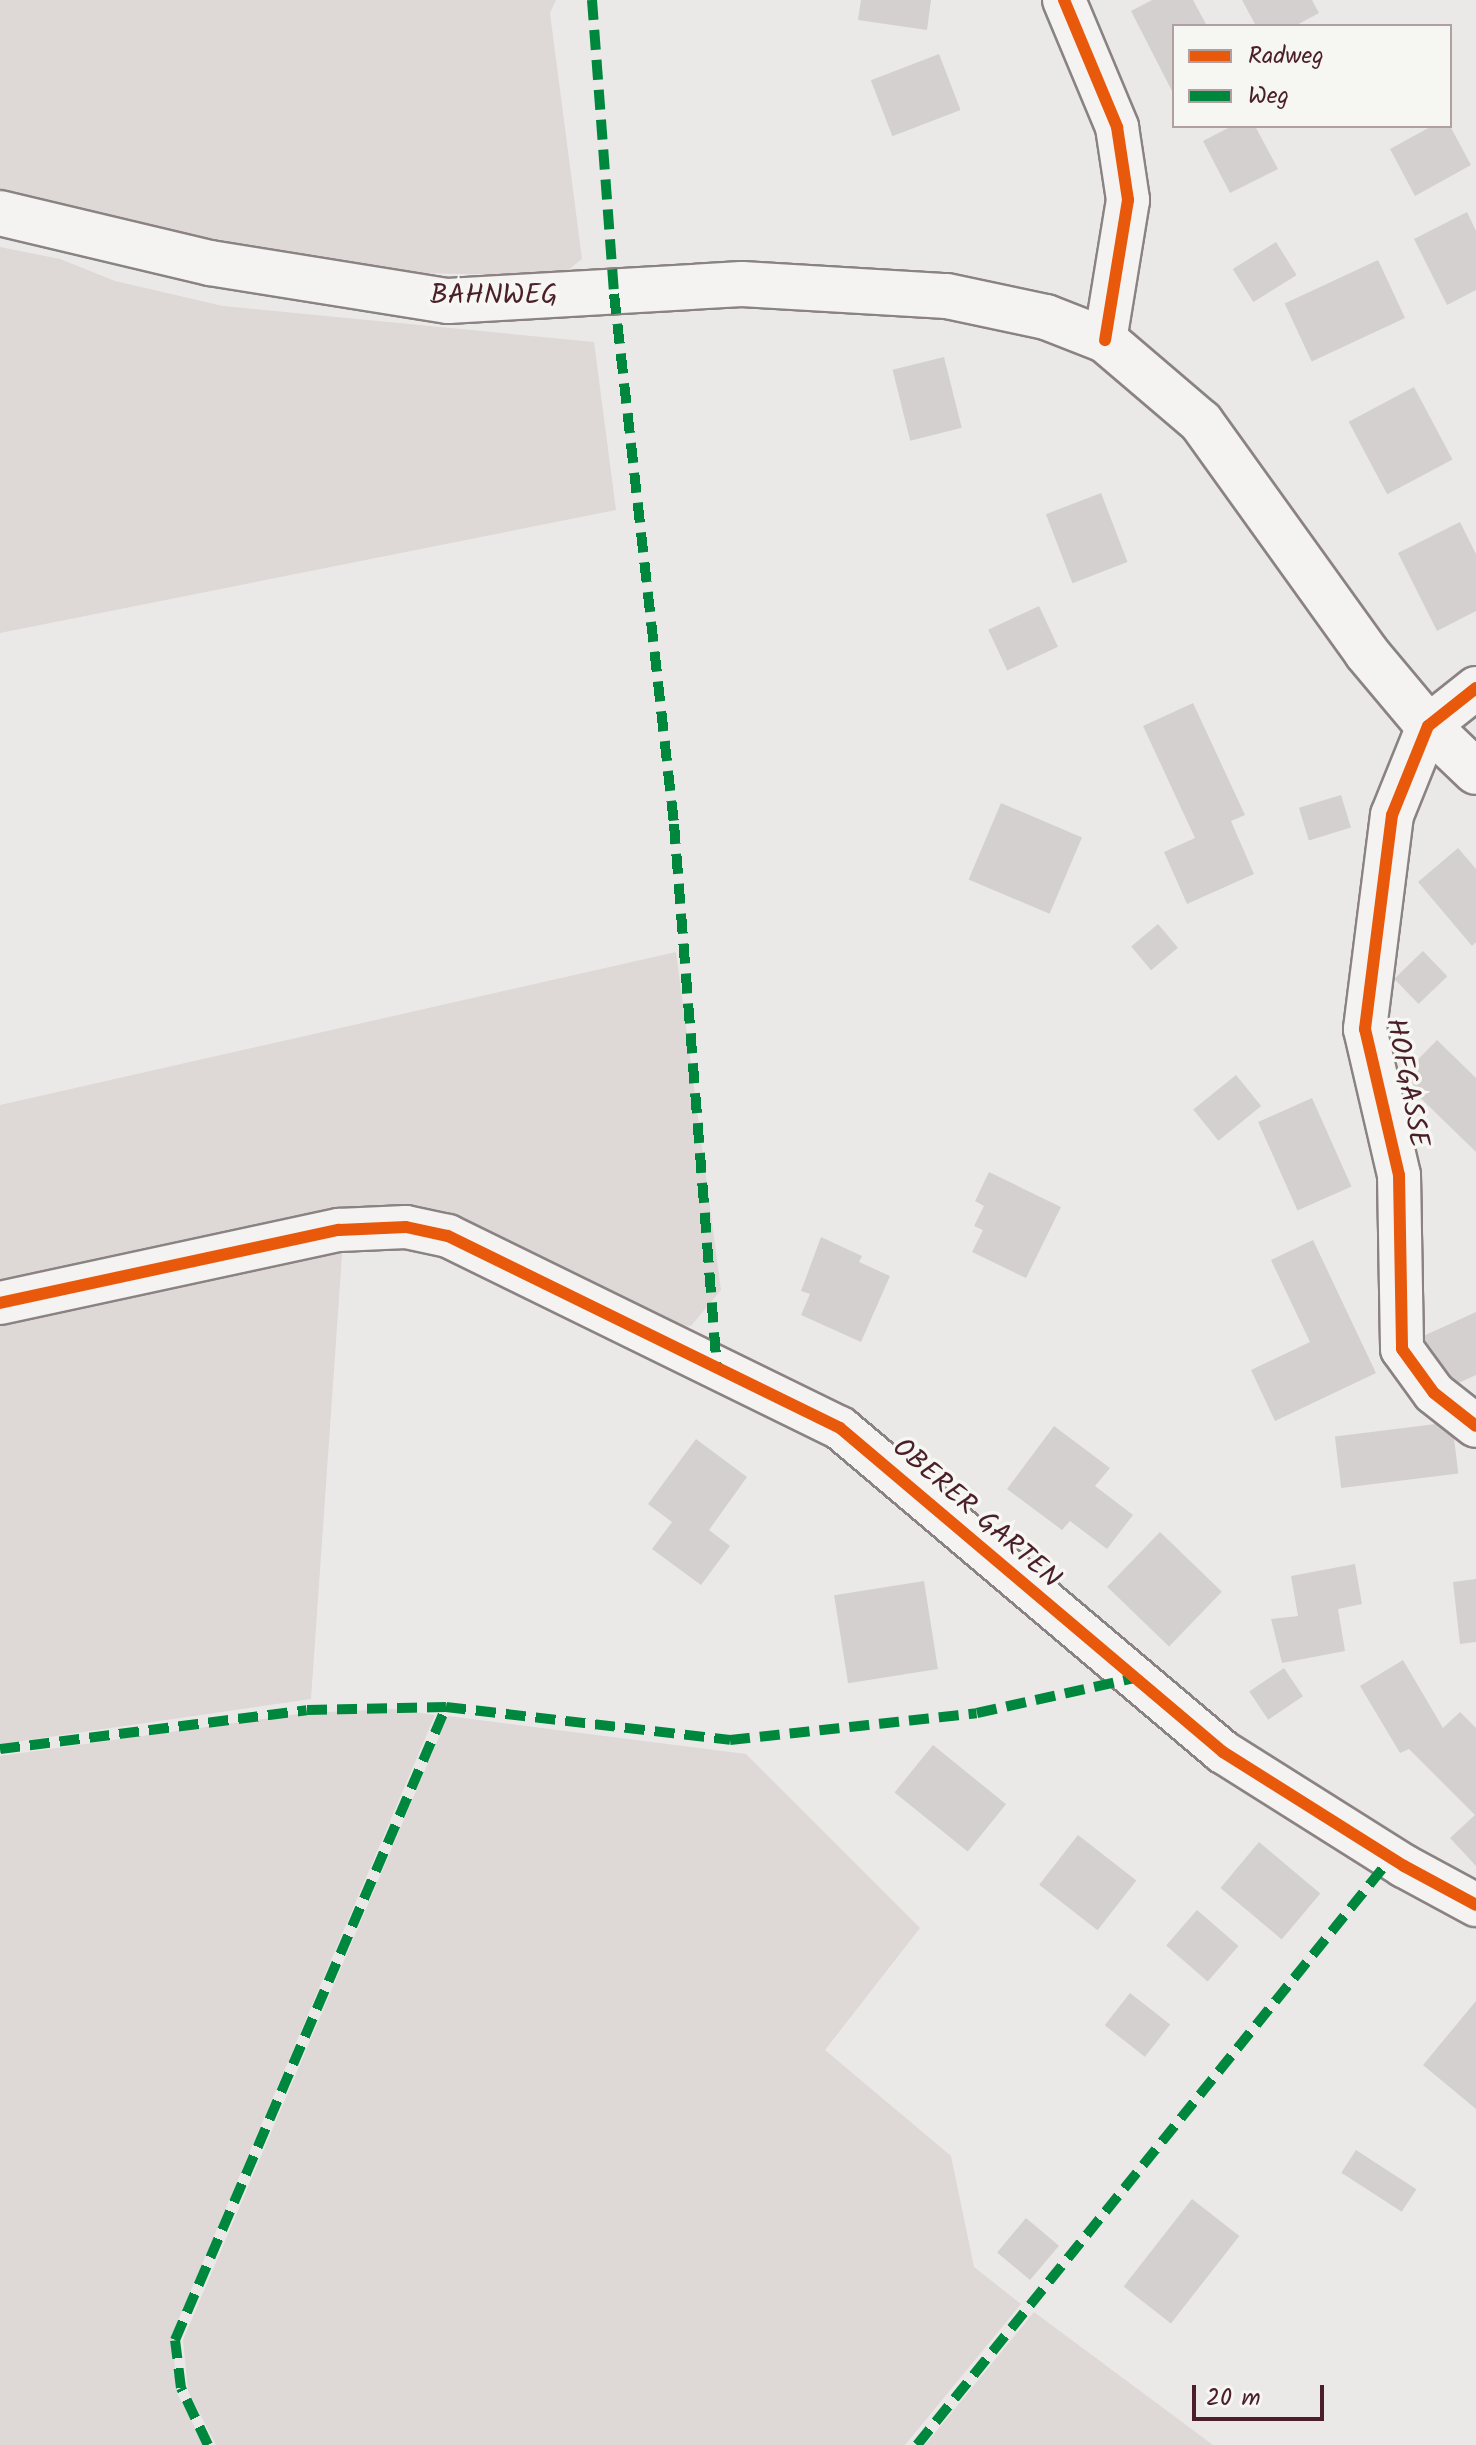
<!DOCTYPE html>
<html>
<head>
<meta charset="utf-8">
<style>
	body { margin:0 }
	#map { position:relative; width:1476px; height:2445px; overflow:hidden; background:#ebe9e7; font-family:Kalam,sans-serif }
	div>[style] { position:absolute }
	.green>* { inset:0; background:#ded8d7 }
	.building>* { inset:0; background:#d3d0cf; transform-origin:0 0 }
	.roads { filter:drop-shadow(2px 0 #8b8283) drop-shadow(-2px 0 #8b8283) drop-shadow(0 2px #8b8283) drop-shadow(0 -2px #8b8283) }
	.street>* { height:42px; margin:-21px; padding:0 21px; transform-origin:21px; border-radius:21px; background:#f4f3f1 }
	.secondary>* { height:44px; margin:-22px; padding:0 22px; transform-origin:22px; border-radius:22px; background:#f4f3f1 }
	.quiet>* { height:10px; margin-top:-5px; transform-origin:0; background:repeating-linear-gradient(90deg,#00873e 0 20px,transparent 0 30px) }
	.cycleway>* { height:12px; margin:-6px; padding:0 6px; transform-origin:6px; border-radius:6px; background:#e8590c }
	span { translate:-50% -50%; white-space:nowrap; text-align:center; line-height:1.15; -webkit-text-stroke:7px #f6f6f2; paint-order:stroke }
	.street-label { font-size:28px; color:#4a1f2b }
	.legend { position:absolute; left:1172px; top:24px; width:280px; height:104px; box-sizing:border-box; background:#f6f6f2; border:2px solid #b1a0a2; margin:0; padding:10px 14px; list-style:none; font-size:24px; color:#4a1f2b }
	.legend li { display:flex; align-items:center; gap:16px; height:40px }
	.legend b { width:40px; border:2px solid #b1a0a2 }
	.scale { position:absolute; left:1192px; top:2385px; width:132px; height:36px; box-sizing:border-box; border:4px solid #4a1f2b; border-top:0; padding-left:10px; font-size:24px; line-height:28px; white-space:nowrap; color:#4a1f2b; -webkit-text-stroke:6px #f6f6f2; paint-order:stroke }
</style>
</head>
<body>
<div id="map">
	<div class="green">
		<i style="clip-path:polygon(0 0,556px 0,550px 13px,582px 259px,568px 270px,519px 275px,414px 273px,304px 256px,0 197px)"></i>
		<i style="clip-path:polygon(0 247px,60px 259px,115px 281px,223px 306px,594px 342px,616px 510px,0 633px)"></i>
		<i style="clip-path:polygon(676px 952px,721px 1290px,691px 1326px,657px 1325px,439px 1222px,0 1297px,0 1105px)"></i>
		<i style="clip-path:polygon(343px 1241px,311px 1699px,0 1744px,0 1317px)"></i>
		<i style="clip-path:polygon(393px 1709px,435px 1715px,172px 2335px,177px 2393px,204px 2445px,0 2445px,0 1756px,305px 1713px)"></i>
		<i style="clip-path:polygon(448px 1716px,746px 1754px,920px 1928px,825px 2050px,951px 2156px,974px 2267px,1021px 2304px,905px 2445px,216px 2445px,188px 2391px,183px 2340px)"></i>
		<i style="clip-path:polygon(1034px 2312px,1213px 2445px,925px 2445px)"></i>
	</div>
	<div class="building">
		<i style="clip-path:polygon(861px 0,931px 0,927px 30px,858px 20px)"></i>
		<i style="clip-path:polygon(1152px 0,1193px 0,1207px 26px,1174px 26px,1174px 95px,1131px 11px)"></i>
		<i style="clip-path:polygon(1242px 0,1312px 0,1319px 13px,1295px 26px,1256px 26px)"></i>
		<i style="left:939px;top:54px;width:60px;height:73px;rotate:69deg"></i>
		<i style="clip-path:polygon(1232px 126px,1255px 126px,1278px 169px,1230px 193px,1203px 141px)"></i>
		<i style="clip-path:polygon(1432px 126px,1450px 126px,1471px 165px,1415px 196px,1390px 149px)"></i>
		<i style="clip-path:polygon(1467px 212px,1476px 231px,1476px 290px,1447px 305px,1414px 239px)"></i>
		<i style="left:1276px;top:242px;width:39px;height:51px;rotate:58deg"></i>
		<i style="left:1378px;top:260px;width:64px;height:103px;rotate:65deg"></i>
		<i style="left:944px;top:357px;width:73px;height:53px;rotate:76deg"></i>
		<i style="left:1414px;top:387px;width:82px;height:74px;rotate:62deg"></i>
		<i style="left:1101px;top:493px;width:74px;height:59px;rotate:69deg"></i>
		<i style="clip-path:polygon(1460px 522px,1476px 554px,1476px 611px,1437px 631px,1398px 553px)"></i>
		<i style="left:1039px;top:606px;width:45px;height:56px;rotate:65deg"></i>
		<i style="clip-path:polygon(1193px 703px,1245px 815px,1231px 821px,1254px 874px,1187px 904px,1164px 852px,1195px 838px,1143px 726px)"></i>
		<i style="left:1341px;top:795px;width:34px;height:44px;rotate:73deg"></i>
		<i style="left:1001px;top:803px;width:88px;height:83px;rotate:23deg"></i>
		<i style="clip-path:polygon(1458px 848px,1476px 869px,1476px 942px,1472px 946px,1418px 882px)"></i>
		<i style="left:1158px;top:924px;width:31px;height:35px;rotate:50deg"></i>
		<i style="left:1423px;top:951px;width:35px;height:40px;rotate:46deg"></i>
		<i style="clip-path:polygon(1437px 1040px,1476px 1078px,1476px 1152px,1400px 1078px)"></i>
		<i style="left:1236px;top:1075px;width:40px;height:55px;rotate:51deg"></i>
		<i style="left:1312px;top:1098px;width:97px;height:59px;rotate:66deg"></i>
		<i style="clip-path:polygon(989px 1172px,1061px 1207px,1026px 1278px,972px 1252px,983px 1230px,974px 1226px,984px 1206px,975px 1201px)"></i>
		<i style="clip-path:polygon(821px 1237px,862px 1256px,859px 1262px,890px 1276px,861px 1342px,801px 1315px,810px 1294px,801px 1291px)"></i>
		<i style="clip-path:polygon(1313px 1240px,1376px 1373px,1275px 1421px,1251px 1370px,1310px 1342px,1271px 1260px)"></i>
		<i style="clip-path:polygon(1476px 1312px,1476px 1375px,1443px 1390px,1419px 1338px)"></i>
		<i style="left:1452px;top:1422px;width:52px;height:118px;rotate:83deg"></i>
		<i style="clip-path:polygon(1054px 1426px,1110px 1468px,1095px 1486px,1133px 1515px,1107px 1549px,1070px 1521px,1062px 1530px,1007px 1489px)"></i>
		<i style="clip-path:polygon(696px 1439px,747px 1477px,709px 1530px,730px 1546px,701px 1585px,652px 1549px,672px 1522px,648px 1504px)"></i>
		<i style="left:1160px;top:1532px;width:86px;height:76px;rotate:44deg"></i>
		<i style="clip-path:polygon(1355px 1564px,1362px 1604px,1338px 1609px,1345px 1651px,1282px 1663px,1271px 1619px,1298px 1616px,1291px 1576px)"></i>
		<i style="clip-path:polygon(1476px 1579px,1476px 1642px,1460px 1644px,1453px 1582px)"></i>
		<i style="left:924px;top:1581px;width:89px;height:91px;rotate:81deg"></i>
		<i style="clip-path:polygon(1403px 1660px,1443px 1728px,1460px 1712px,1476px 1728px,1476px 1866px,1450px 1838px,1475px 1815px,1409px 1749px,1400px 1753px,1360px 1686px)"></i>
		<i style="left:1284px;top:1668px;width:34px;height:42px;rotate:56deg"></i>
		<i style="left:933px;top:1745px;width:94px;height:61px;rotate:39deg"></i>
		<i style="left:1078px;top:1835px;width:74px;height:63px;rotate:38deg"></i>
		<i style="left:1259px;top:1842px;width:80px;height:60px;rotate:40deg"></i>
		<i style="left:1197px;top:1910px;width:55px;height:47px;rotate:41deg"></i>
		<i style="left:1130px;top:1993px;width:51px;height:41px;rotate:38deg"></i>
		<i style="clip-path:polygon(1476px 2001px,1476px 2109px,1423px 2065px)"></i>
		<i style="left:1356px;top:2150px;width:72px;height:27px;rotate:33deg"></i>
		<i style="left:1192px;top:2199px;width:60px;height:111px;rotate:38deg"></i>
		<i style="left:1026px;top:2218px;width:43px;height:45px;rotate:40deg"></i>
	</div>
	<div class="roads">
		<div class="street">
			<i style="left:1064px;top:0;width:138px;rotate:67.3deg"></i>
			<i style="left:1117px;top:127px;width:74px;rotate:81.4deg"></i>
			<i style="left:1128px;top:200px;width:142px;rotate:99.3deg"></i>
			<i style="left:1476px;top:688px;width:61px;rotate:141.6deg"></i>
			<i style="left:1428px;top:726px;width:96px;rotate:112deg"></i>
			<i style="left:1392px;top:815px;width:216px;rotate:97.2deg"></i>
			<i style="left:1365px;top:1029px;width:150px;rotate:76.9deg"></i>
			<i style="left:1399px;top:1175px;width:174px;rotate:89deg"></i>
			<i style="left:1402px;top:1349px;width:54px;rotate:54deg"></i>
			<i style="left:1434px;top:1393px;width:53px;rotate:38.2deg"></i>
			<i style="left:0;top:1303px;width:347px;rotate:-12.2deg"></i>
			<i style="left:339px;top:1230px;width:67px;rotate:-2.6deg"></i>
			<i style="left:406px;top:1227px;width:43px;rotate:12.1deg"></i>
			<i style="left:448px;top:1236px;width:436px;rotate:26.1deg"></i>
			<i style="left:840px;top:1428px;width:502px;rotate:40.23deg"></i>
			<i style="left:1223px;top:1752px;width:214px;rotate:32.2deg"></i>
			<i style="left:1404px;top:1866px;width:82px;rotate:28.4deg"></i>
		</div>
		<div class="secondary">
			<i style="left:0;top:213px;width:216px;rotate:13.4deg"></i>
			<i style="left:210px;top:263px;width:241px;rotate:9.1deg"></i>
			<i style="left:448px;top:301px;width:294px;rotate:-3.3deg"></i>
			<i style="left:742px;top:284px;width:205px;rotate:3.4deg"></i>
			<i style="left:947px;top:296px;width:101px;rotate:12deg"></i>
			<i style="left:1046px;top:317px;width:63px;rotate:21.3deg"></i>
			<i style="left:1105px;top:340px;width:126px;rotate:40.5deg"></i>
			<i style="left:1201px;top:422px;width:283px;rotate:54.3deg"></i>
			<i style="left:1366px;top:652px;width:97px;rotate:50deg"></i>
			<i style="left:1428px;top:726px;width:66px;rotate:43.8deg"></i>
		</div>
	</div>
	<div class="quiet">
		<i style="left:592px;top:0;width:295px;rotate:85.7deg"></i>
		<i style="left:614px;top:294px;width:533px;rotate:83.54deg"></i>
		<i style="left:674px;top:824px;width:547px;rotate:85.49deg"></i>
		<i style="left:0;top:1749px;width:309px;rotate:-7.2deg"></i>
		<i style="left:307px;top:1710px;width:139px;rotate:-1.2deg"></i>
		<i style="left:446px;top:1707px;width:286px;rotate:6.6deg"></i>
		<i style="left:730px;top:1740px;width:248px;rotate:-6.2deg"></i>
		<i style="left:977px;top:1713px;width:162px;rotate:-12.5deg"></i>
		<i style="left:208px;top:2445px;width:63px;rotate:-115.3deg"></i>
		<i style="left:181px;top:2388px;width:48px;rotate:-97.1deg"></i>
		<i style="left:175px;top:2340px;width:689px;rotate:-66.82deg"></i>
		<i style="left:917px;top:2445px;width:754px;rotate:-51.08deg"></i>
	</div>
	<div class="cycleway">
		<i style="left:1064px;top:0;width:138px;rotate:67.3deg"></i>
		<i style="left:1117px;top:127px;width:74px;rotate:81.4deg"></i>
		<i style="left:1128px;top:200px;width:142px;rotate:99.3deg"></i>
		<i style="left:1476px;top:688px;width:61px;rotate:141.6deg"></i>
		<i style="left:1428px;top:726px;width:96px;rotate:112deg"></i>
		<i style="left:1392px;top:815px;width:216px;rotate:97.2deg"></i>
		<i style="left:1365px;top:1029px;width:150px;rotate:76.9deg"></i>
		<i style="left:1399px;top:1175px;width:174px;rotate:89deg"></i>
		<i style="left:1402px;top:1349px;width:54px;rotate:54deg"></i>
		<i style="left:1434px;top:1393px;width:53px;rotate:38.2deg"></i>
		<i style="left:0;top:1303px;width:347px;rotate:-12.2deg"></i>
		<i style="left:339px;top:1230px;width:67px;rotate:-2.6deg"></i>
		<i style="left:406px;top:1227px;width:43px;rotate:12.1deg"></i>
		<i style="left:448px;top:1236px;width:436px;rotate:26.1deg"></i>
		<i style="left:840px;top:1428px;width:502px;rotate:40.23deg"></i>
		<i style="left:1223px;top:1752px;width:214px;rotate:32.2deg"></i>
		<i style="left:1404px;top:1866px;width:82px;rotate:28.4deg"></i>
	</div>
	<div class="street-label">
		<span style="left:494px;top:296px">BAHNWEG</span>
		<span style="left:1406px;top:1083px;rotate:79deg">HOFGASSE</span>
		<span style="left:976px;top:1514px;rotate:41deg">OBERER GARTEN</span>
	</div>
	<ul class="legend">
	<li><b style="height:10px;background:#e8590c"></b>Radweg</li>
	<li><b style="height:10px;background:#00873e"></b>Weg</li>
	</ul>
	<div class="scale">20 m</div>
</div>
</body>
</html>
